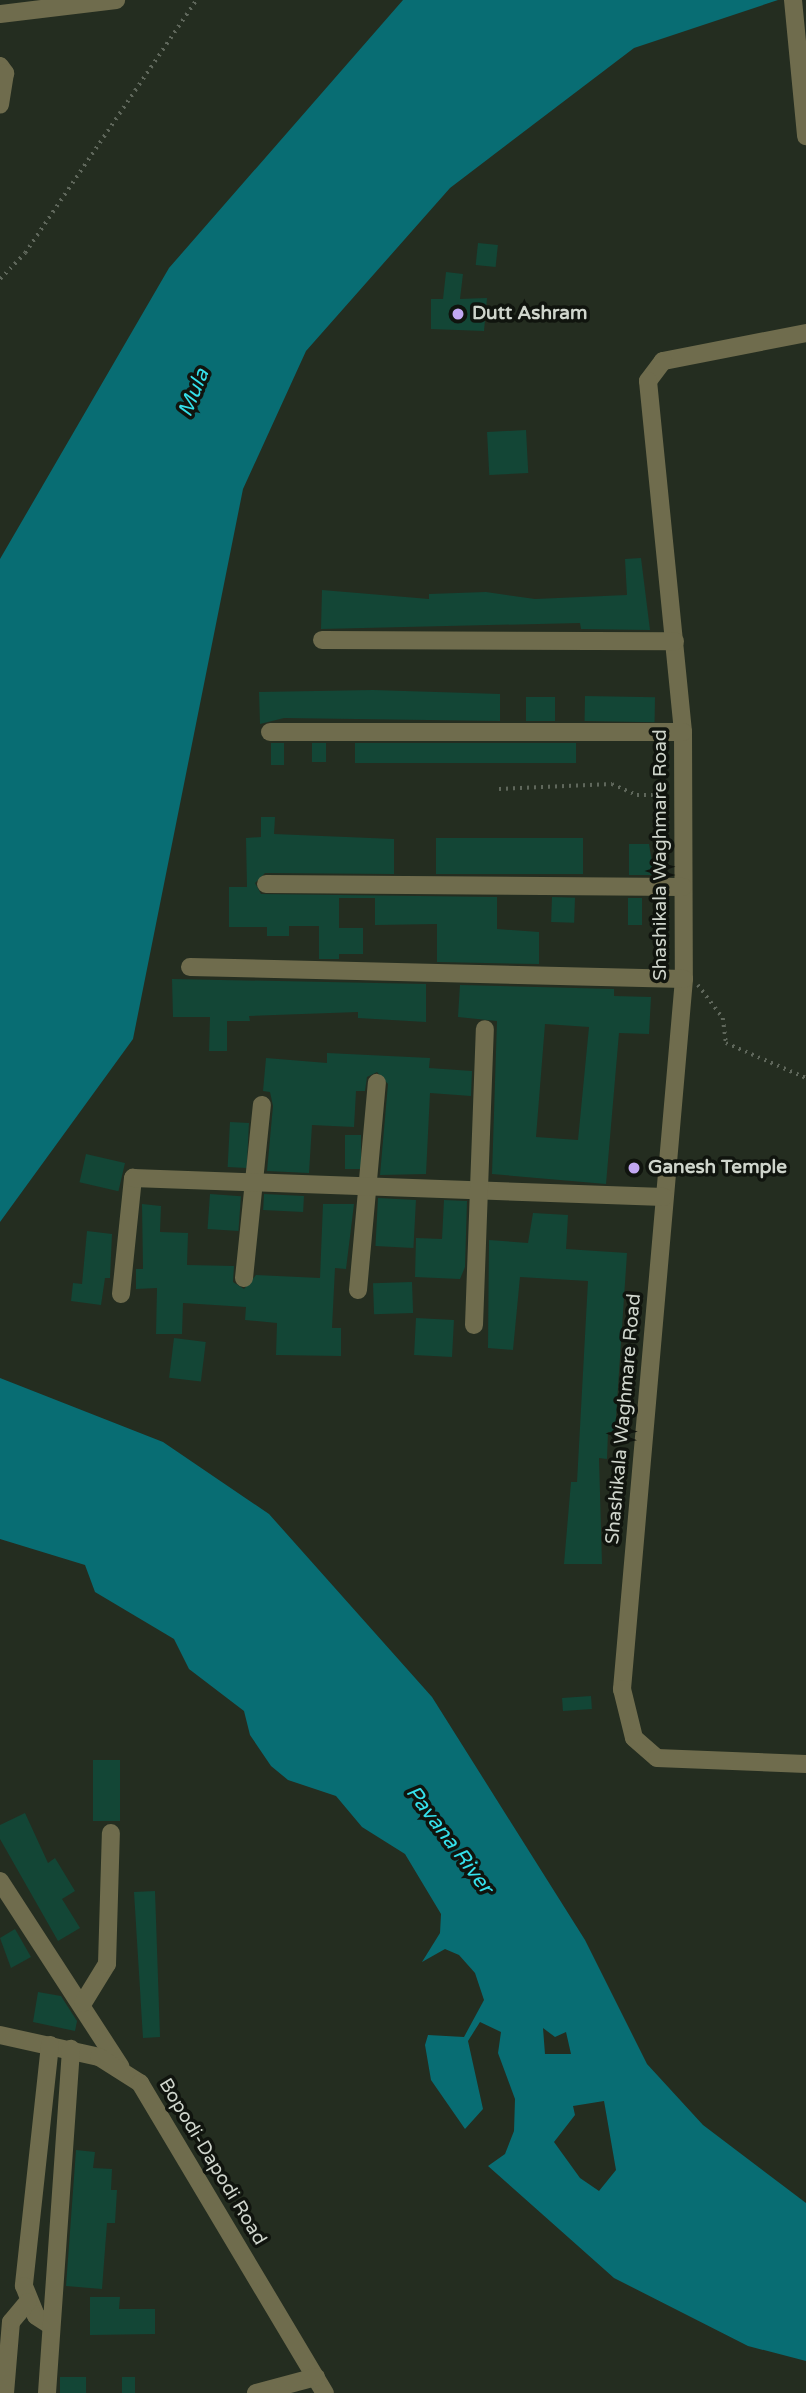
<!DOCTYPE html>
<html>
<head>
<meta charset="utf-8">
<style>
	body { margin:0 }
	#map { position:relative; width:806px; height:2393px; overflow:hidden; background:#242d20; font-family:"Varela Round",sans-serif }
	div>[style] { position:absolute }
	.water>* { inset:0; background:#086d73 }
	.building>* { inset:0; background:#134636; transform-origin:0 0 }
	.path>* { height:3.5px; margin-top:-1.75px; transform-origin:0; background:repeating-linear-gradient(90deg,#5f675b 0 2px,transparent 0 7px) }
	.minor>* { height:18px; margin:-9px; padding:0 9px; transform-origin:9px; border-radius:9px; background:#6f6c4d }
	.dots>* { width:19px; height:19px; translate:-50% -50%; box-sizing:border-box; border:4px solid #10140e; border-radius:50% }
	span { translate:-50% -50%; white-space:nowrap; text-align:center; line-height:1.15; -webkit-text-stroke:7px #10140e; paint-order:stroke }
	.poi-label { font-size:19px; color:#cfd5cc; font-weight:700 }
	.left { translate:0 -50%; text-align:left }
	.street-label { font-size:19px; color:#cfd5cc }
	.water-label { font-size:21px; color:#35e0eb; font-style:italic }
</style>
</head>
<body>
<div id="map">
	<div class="water">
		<i style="clip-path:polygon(403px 0,778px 0,634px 48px,450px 188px,306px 351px,243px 489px,133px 1039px,0 1222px,0 559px,169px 268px)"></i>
		<i style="clip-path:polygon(evenodd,0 1378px,163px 1442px,269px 1514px,432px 1697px,585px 1940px,647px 2064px,703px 2125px,806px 2203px,806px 2361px,748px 2346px,614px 2278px,488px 2166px,505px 2154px,514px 2131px,515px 2099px,498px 2053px,501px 2032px,480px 2022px,468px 2041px,483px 2109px,465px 2129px,431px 2080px,425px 2045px,428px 2035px,464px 2037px,484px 2000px,475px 1973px,459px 1955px,445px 1949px,422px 1962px,440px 1933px,441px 1914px,405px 1854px,362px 1827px,336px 1796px,288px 1780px,271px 1766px,250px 1735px,244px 1711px,189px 1669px,174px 1639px,95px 1592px,85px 1565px,0 1539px,0 1378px,543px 2028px,555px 2037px,566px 2032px,571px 2054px,545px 2054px,543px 2028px,0 1378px,604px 2101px,616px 2170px,599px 2191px,580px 2178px,554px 2142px,575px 2115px,573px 2106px,604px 2101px)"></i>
	</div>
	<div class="building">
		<i style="left:478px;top:243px;width:20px;height:22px;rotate:6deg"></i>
		<i style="clip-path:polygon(446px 272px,463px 274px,460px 299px,487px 298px,484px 331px,431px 329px,431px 299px,443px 299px)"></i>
		<i style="left:526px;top:430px;width:43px;height:39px;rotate:87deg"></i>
		<i style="clip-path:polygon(641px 558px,650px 630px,581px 629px,580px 623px,321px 629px,322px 590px,429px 599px,429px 594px,486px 592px,535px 599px,627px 595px,625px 559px)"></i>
		<i style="clip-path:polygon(373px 690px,500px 694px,500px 721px,284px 718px,260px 724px,259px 692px)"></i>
		<i style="left:585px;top:696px;width:70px;height:25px;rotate:1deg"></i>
		<i style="left:526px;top:697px;width:29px;height:24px"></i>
		<i style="left:271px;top:743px;width:13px;height:22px"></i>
		<i style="left:312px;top:743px;width:14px;height:19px"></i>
		<i style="left:355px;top:743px;width:221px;height:20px"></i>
		<i style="clip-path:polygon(261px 817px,275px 817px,274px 834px,394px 839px,394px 874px,265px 873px,255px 883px,261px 894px,497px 897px,497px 929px,539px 932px,539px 964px,437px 962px,437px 924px,375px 925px,375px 898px,339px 898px,339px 928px,363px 928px,363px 954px,339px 954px,339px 959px,319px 959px,319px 926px,289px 926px,289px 936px,267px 936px,267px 927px,229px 927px,229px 887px,247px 887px,246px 838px,261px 837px)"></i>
		<i style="left:436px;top:838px;width:147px;height:36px"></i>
		<i style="clip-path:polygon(629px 844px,649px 844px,654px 875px,629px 875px)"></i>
		<i style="left:552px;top:897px;width:23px;height:25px;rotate:2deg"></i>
		<i style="left:628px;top:898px;width:14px;height:27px"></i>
		<i style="clip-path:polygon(172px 979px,426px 984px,426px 1022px,358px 1018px,358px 1012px,249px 1016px,250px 1021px,227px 1021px,227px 1051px,209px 1051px,210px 1017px,173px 1017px)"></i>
		<i style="clip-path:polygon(evenodd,460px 985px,614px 989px,614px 996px,651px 997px,649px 1034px,619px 1033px,606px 1184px,492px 1174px,497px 1021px,458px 1017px,460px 985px,545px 1024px,589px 1027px,578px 1140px,536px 1137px,545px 1024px)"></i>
		<i style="clip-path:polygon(327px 1053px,430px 1058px,429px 1068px,472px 1071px,471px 1096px,430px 1093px,426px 1174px,380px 1175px,388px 1084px,377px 1072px,367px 1077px,365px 1091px,356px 1091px,354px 1127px,312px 1125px,309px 1173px,267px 1171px,273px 1106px,270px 1092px,263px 1091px,266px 1058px,327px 1063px)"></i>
		<i style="left:230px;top:1122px;width:19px;height:45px;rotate:3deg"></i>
		<i style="left:345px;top:1135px;width:16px;height:34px"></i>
		<i style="left:86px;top:1154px;width:40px;height:29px;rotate:13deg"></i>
		<i style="left:210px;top:1194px;width:31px;height:35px;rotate:4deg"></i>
		<i style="left:264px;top:1194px;width:40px;height:16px;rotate:3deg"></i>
		<i style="left:378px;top:1198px;width:38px;height:48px;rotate:3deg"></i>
		<i style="clip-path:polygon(444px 1200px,467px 1201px,465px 1267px,460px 1279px,415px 1277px,416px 1238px,442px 1239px)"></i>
		<i style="clip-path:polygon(142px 1204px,161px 1206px,160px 1232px,188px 1233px,187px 1265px,234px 1266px,233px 1282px,244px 1289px,256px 1275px,320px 1278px,323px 1204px,354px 1204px,346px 1269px,335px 1268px,332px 1328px,341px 1328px,341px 1356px,276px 1355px,277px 1323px,245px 1320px,246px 1307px,183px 1303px,182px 1334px,156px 1334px,157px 1288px,136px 1289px,136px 1269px,143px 1269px)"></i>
		<i style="clip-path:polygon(533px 1213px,568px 1215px,566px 1249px,627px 1253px,615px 1432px,608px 1432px,607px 1459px,599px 1458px,602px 1564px,564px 1564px,571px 1482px,577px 1482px,588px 1281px,520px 1277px,513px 1350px,488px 1348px,489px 1240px,528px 1243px)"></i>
		<i style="clip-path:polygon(87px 1231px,112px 1234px,110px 1278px,105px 1278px,101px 1305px,71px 1301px,73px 1283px,82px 1284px)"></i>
		<i style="left:412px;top:1282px;width:31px;height:39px;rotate:88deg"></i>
		<i style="left:416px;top:1318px;width:38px;height:37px;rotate:3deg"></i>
		<i style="left:174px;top:1338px;width:32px;height:40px;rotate:7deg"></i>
		<i style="left:591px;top:1696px;width:13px;height:29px;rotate:86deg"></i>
		<i style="left:93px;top:1760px;width:27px;height:61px"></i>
		<i style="clip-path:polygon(25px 1813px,48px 1863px,55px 1858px,75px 1891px,62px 1899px,80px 1928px,58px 1941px,0 1839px,0 1825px)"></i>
		<i style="clip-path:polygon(155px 1891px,160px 2037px,143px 2038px,134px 1892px)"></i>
		<i style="clip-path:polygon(15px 1929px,31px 1957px,11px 1968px,0 1938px)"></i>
		<i style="clip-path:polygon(38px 1992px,61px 1996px,77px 2021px,75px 2031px,33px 2022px)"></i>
		<i style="clip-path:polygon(76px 2150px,95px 2152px,93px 2168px,112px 2169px,111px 2190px,117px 2190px,115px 2223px,107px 2223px,102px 2289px,66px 2286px)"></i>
		<i style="clip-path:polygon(90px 2297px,120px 2297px,119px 2309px,155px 2309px,155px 2334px,90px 2335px)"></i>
		<i style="left:86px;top:2377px;width:16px;height:26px;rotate:90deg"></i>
		<i style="left:122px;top:2377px;width:13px;height:16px"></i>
	</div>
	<div class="path">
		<i style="left:0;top:279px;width:36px;rotate:-46deg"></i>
		<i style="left:25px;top:253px;width:305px;rotate:-55.9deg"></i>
		<i style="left:499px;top:789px;width:113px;rotate:-2.5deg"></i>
		<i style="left:612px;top:784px;width:27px;rotate:24deg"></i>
		<i style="left:637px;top:795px;width:30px"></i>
		<i style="left:698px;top:985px;width:41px;rotate:52.9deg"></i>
		<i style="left:723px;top:1018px;width:25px;rotate:83deg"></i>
		<i style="left:726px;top:1043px;width:87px;rotate:23.6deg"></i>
	</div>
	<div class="minor">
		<i style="left:793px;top:0;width:137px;rotate:84.5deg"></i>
		<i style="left:0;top:14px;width:117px;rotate:-6.9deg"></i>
		<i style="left:0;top:66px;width:9px;rotate:54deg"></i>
		<i style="left:5px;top:73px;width:32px;rotate:99deg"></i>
		<i style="left:806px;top:333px;width:146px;rotate:168.9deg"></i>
		<i style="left:663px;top:361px;width:25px;rotate:127deg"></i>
		<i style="left:648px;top:381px;width:353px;rotate:84.3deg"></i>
		<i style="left:683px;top:732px;width:247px;rotate:89.8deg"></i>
		<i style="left:684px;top:979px;width:713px;rotate:94.99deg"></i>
		<i style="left:622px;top:1689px;width:50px;rotate:76.2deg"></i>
		<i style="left:634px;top:1738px;width:30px;rotate:41deg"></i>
		<i style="left:657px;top:1758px;width:149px;rotate:2.3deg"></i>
		<i style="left:322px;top:640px;width:353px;rotate:0.2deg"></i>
		<i style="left:270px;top:732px;width:413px"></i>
		<i style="left:266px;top:884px;width:417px;rotate:0.4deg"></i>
		<i style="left:190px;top:967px;width:494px;rotate:1.4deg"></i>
		<i style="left:244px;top:1278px;width:174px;rotate:-84.1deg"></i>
		<i style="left:358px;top:1290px;width:208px;rotate:-84.8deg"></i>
		<i style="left:121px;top:1294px;width:117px;rotate:-84.1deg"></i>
		<i style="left:133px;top:1178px;width:531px;rotate:2.05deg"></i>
		<i style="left:474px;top:1325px;width:296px;rotate:-87.9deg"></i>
		<i style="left:0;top:1881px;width:221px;rotate:57deg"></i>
		<i style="left:83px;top:2003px;width:46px;rotate:-58.4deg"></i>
		<i style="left:107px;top:1964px;width:131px;rotate:-88.3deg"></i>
		<i style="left:0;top:2035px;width:101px;rotate:12.5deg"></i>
		<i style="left:99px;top:2057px;width:49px;rotate:32.4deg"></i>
		<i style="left:140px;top:2083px;width:361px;rotate:59.2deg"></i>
		<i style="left:50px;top:2045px;width:242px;rotate:96.2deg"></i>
		<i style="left:24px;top:2286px;width:32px;rotate:68deg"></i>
		<i style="left:36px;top:2316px;width:17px;rotate:33deg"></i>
		<i style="left:5px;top:2393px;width:71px;rotate:-85.2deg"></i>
		<i style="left:11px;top:2322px;width:26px;rotate:-50deg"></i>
		<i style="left:47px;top:2393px;width:345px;rotate:-86deg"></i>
		<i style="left:256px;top:2393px;width:62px;rotate:-14.9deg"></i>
	</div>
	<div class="dots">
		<i style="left:458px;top:314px;background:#c2a8f2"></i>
		<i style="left:634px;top:1168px;background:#c2a8f2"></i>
	</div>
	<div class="poi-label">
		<span class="left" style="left:472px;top:314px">Dutt Ashram</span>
		<span class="left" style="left:648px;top:1168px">Ganesh Temple</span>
	</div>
	<div class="street-label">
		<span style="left:661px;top:855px;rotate:-90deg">Shashikala Waghmare Road</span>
		<span style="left:624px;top:1419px;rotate:-85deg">Shashikala Waghmare Road</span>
		<span style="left:212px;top:2162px;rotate:59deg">Bopodi-Dapodi Road</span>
	</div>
	<div class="water-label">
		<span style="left:194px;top:393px;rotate:-68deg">Mula</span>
		<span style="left:449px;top:1840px;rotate:53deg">Pavana River</span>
	</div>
</div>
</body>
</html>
